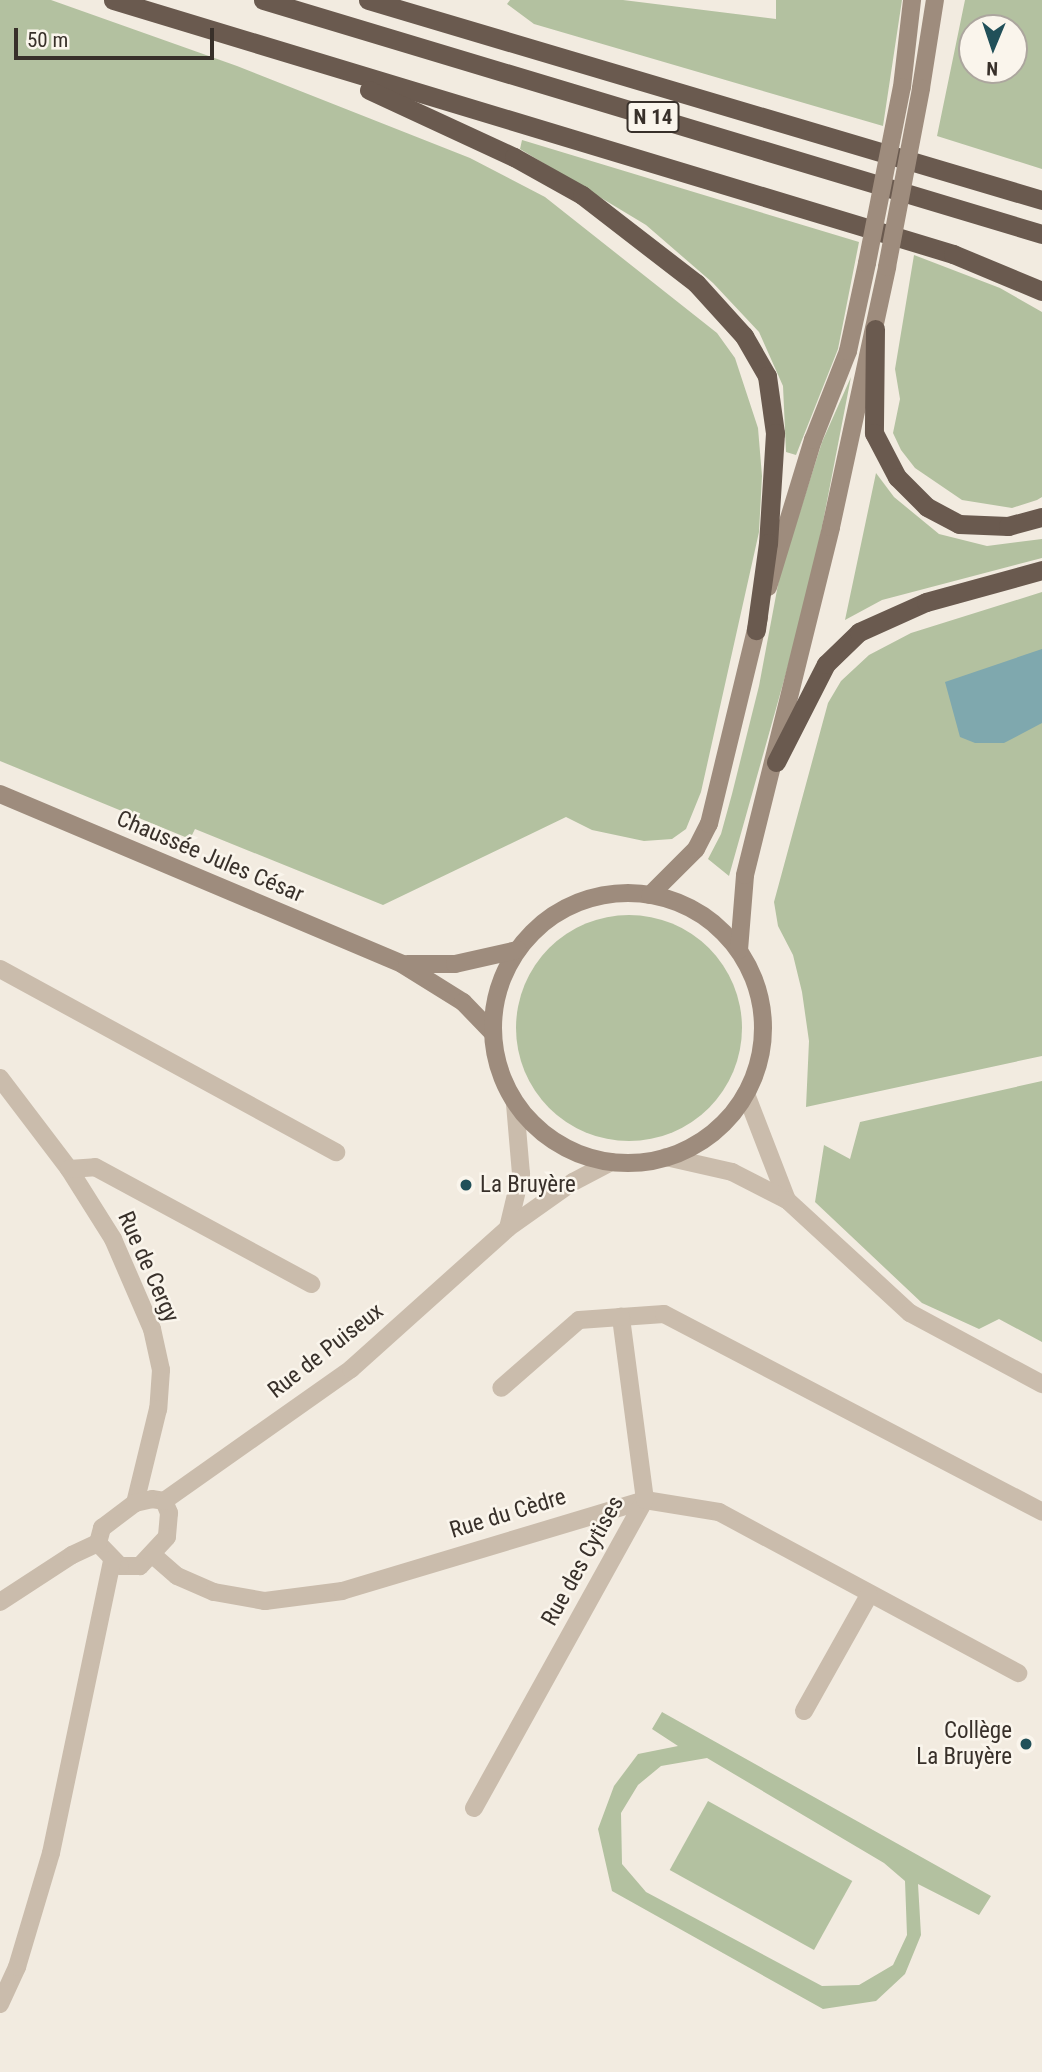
<!DOCTYPE html>
<html>
<head>
<meta charset="utf-8">
<style>
	body { margin:0 }
	#map { position:relative; width:1042px; height:2072px; overflow:hidden; background:#f2ebe0; font-family:"Roboto Condensed",sans-serif }
	div>[style] { position:absolute }
	.green>* { inset:0; background:#b3c1a0; transform-origin:0 0 }
	.round { border-radius:50% }
	.water>* { inset:0; background:#7fa8ae }
	.minor>* { height:18px; margin:-9px; padding:0 9px; transform-origin:9px; border-radius:9px; background:#cabcac }
	.tertiary>* { height:18px; margin:-9px; padding:0 9px; transform-origin:9px; border-radius:9px; background:#cabcac }
	.secondary>* { height:18px; margin:-9px; padding:0 9px; transform-origin:9px; border-radius:9px; background:#9e8c7d }
	.secondary>.ring { margin:-9px; padding:0; box-sizing:content-box; background:none; border:18px solid #9e8c7d; border-radius:50% }
	.trunk>* { height:19px; margin:-9.5px; padding:0 9.5px; transform-origin:9.5px; border-radius:9.5px; background:#6a5a4f }
	.secondary-bridge>* { height:18px; margin:-9px; padding:0 9px; transform-origin:9px; border-radius:9px; background:#9e8c7d }
	.dots>* { width:19px; height:19px; translate:-50% -50%; box-sizing:border-box; border:4px solid #faf5ec; border-radius:50% }
	span { translate:-50% -50%; white-space:nowrap; text-align:center; line-height:1.15; -webkit-text-stroke:5px #faf5ec; paint-order:stroke }
	.shield-label span { padding:2px 5px; background:#faf5ec; border:2px solid; border-radius:5px; -webkit-text-stroke-width:0 }
	.shield-label { font-size:21px; color:#38302a; font-weight:700 }
	.street-label { font-size:23px; color:#38302a }
	.poi-label { font-size:23px; color:#38302a }
	.left { translate:0 -50%; text-align:left }
	.right { translate:-100% -50%; text-align:right }
	.north { position:absolute; left:958px; top:14px; width:70px; height:70px; box-sizing:border-box; background:#faf5ec; border:2px solid #aca69e; border-radius:50%; rotate:182deg; font-size:19px; font-weight:700; line-height:28px; text-align:center; color:#38302a }
	.north::after { content:''; display:block; margin:auto; width:24px; height:32px; background:#215059; clip-path:polygon(50% 0,100% 100%,50% 72%,0 100%) }
	.scale { position:absolute; left:14px; top:28px; width:200px; height:32px; box-sizing:border-box; border:4px solid #38302a; border-top:0; padding-left:9px; font-size:21px; line-height:24px; white-space:nowrap; color:#38302a; -webkit-text-stroke:5px #faf5ec; paint-order:stroke }
</style>
</head>
<body>
<div id="map">
	<div class="green">
		<i style="clip-path:polygon(0 0,51px 0,237px 66px,470px 158px,545px 197px,717px 333px,735px 358px,758px 428px,762px 476px,759px 532px,701px 792px,686px 829px,672px 839px,644px 841px,592px 830px,566px 817px,383px 905px,195px 829px,190px 839px,0 761px)"></i>
		<i style="clip-path:polygon(510px 0,623px 0,776px 19px,776px 0,902px 0,883px 126px,534px 24px,507px 4px)"></i>
		<i style="clip-path:polygon(evenodd,965px 0,1042px 0,1042px 169px,937px 136px,965px 0,972px 28px,1014px 28px,1014px 70px,972px 70px,972px 28px)"></i>
		<i style="clip-path:polygon(522px 140px,859px 242px,838px 349px,796px 455px,786px 452px,783px 386px,759px 332px,713px 283px,646px 225px,520px 149px)"></i>
		<i style="clip-path:polygon(914px 255px,1000px 288px,1042px 312px,1042px 497px,1037px 500px,1012px 508px,962px 500px,915px 468px,901px 450px,893px 433px,900px 399px,895px 369px)"></i>
		<i style="clip-path:polygon(851px 377px,811px 584px,729px 876px,708px 859px,721px 834px,732px 794px,759px 686px,780px 574px,822px 442px)"></i>
		<i style="clip-path:polygon(876px 473px,894px 497px,939px 534px,987px 546px,1042px 539px,1042px 558px,882px 600px,845px 620px)"></i>
		<i style="clip-path:polygon(1042px 592px,1042px 1056px,806px 1107px,809px 1041px,802px 992px,793px 955px,778px 926px,774px 902px,828px 703px,841px 681px,869px 655px,911px 633px)"></i>
		<i class="round" style="left:516px;top:915px;width:226px;height:226px"></i>
		<i style="clip-path:polygon(1042px 1081px,1042px 1342px,999px 1319px,979px 1329px,922px 1303px,815px 1202px,824px 1145px,850px 1159px,860px 1122px)"></i>
		<i style="clip-path:polygon(evenodd,662px 1712px,991px 1896px,979px 1915px,918px 1884px,921px 1935px,905px 1974px,876px 2001px,823px 2009px,612px 1891px,598px 1829px,614px 1786px,638px 1754px,678px 1746px,652px 1729px,662px 1712px,707px 1758px,884px 1863px,905px 1881px,907px 1935px,893px 1965px,859px 1985px,822px 1986px,646px 1892px,622px 1864px,621px 1813px,638px 1785px,661px 1766px,707px 1758px)"></i>
		<i style="left:708px;top:1801px;width:165px;height:79px;rotate:29deg"></i>
	</div>
	<div class="water">
		<i style="clip-path:polygon(1042px 649px,1042px 723px,1004px 743px,975px 743px,960px 737px,945px 682px)"></i>
	</div>
	<div class="minor">
		<i style="left:0;top:969px;width:383px;rotate:28.6deg"></i>
		<i style="left:0;top:1078px;width:114px;rotate:52.8deg"></i>
		<i style="left:69px;top:1169px;width:83px;rotate:57.8deg"></i>
		<i style="left:113px;top:1239px;width:98px;rotate:66.6deg"></i>
		<i style="left:152px;top:1329px;width:42px;rotate:77.6deg"></i>
		<i style="left:161px;top:1370px;width:39px;rotate:94deg"></i>
		<i style="left:158px;top:1409px;width:97px;rotate:103.7deg"></i>
		<i style="left:746px;top:1094px;width:114px;rotate:68.9deg"></i>
		<i style="left:666px;top:1157px;width:68px;rotate:12.8deg"></i>
		<i style="left:732px;top:1172px;width:62px;rotate:27deg"></i>
		<i style="left:787px;top:1200px;width:167px;rotate:42.6deg"></i>
		<i style="left:910px;top:1313px;width:150px;rotate:28.3deg"></i>
		<i style="left:69px;top:1169px;width:26px;rotate:-4deg"></i>
		<i style="left:95px;top:1167px;width:246px;rotate:28.4deg"></i>
		<i style="left:621px;top:1317px;width:43px;rotate:-4deg"></i>
		<i style="left:664px;top:1314px;width:427px;rotate:27.6deg"></i>
		<i style="left:154px;top:1556px;width:30px;rotate:41deg"></i>
		<i style="left:177px;top:1576px;width:40px;rotate:23.4deg"></i>
		<i style="left:214px;top:1592px;width:52px;rotate:10deg"></i>
		<i style="left:265px;top:1601px;width:78px;rotate:-7.4deg"></i>
		<i style="left:342px;top:1591px;width:316px;rotate:-16.7deg"></i>
		<i style="left:645px;top:1500px;width:75px;rotate:9.2deg"></i>
		<i style="left:719px;top:1512px;width:340px;rotate:28.3deg"></i>
		<i style="left:804px;top:1711px;width:133px;rotate:-60.7deg"></i>
		<i style="left:474px;top:1808px;width:352px;rotate:-61deg"></i>
		<i style="left:645px;top:1500px;width:185px;rotate:-97.5deg"></i>
		<i style="left:621px;top:1317px;width:42px;rotate:175.9deg"></i>
		<i style="left:579px;top:1320px;width:103px;rotate:138.9deg"></i>
	</div>
	<div class="tertiary">
		<i style="left:508px;top:1228px;width:56px;rotate:-76.5deg"></i>
		<i style="left:521px;top:1174px;width:70px;rotate:-94.9deg"></i>
		<i style="left:152px;top:1499px;width:12px;rotate:9deg"></i>
		<i style="left:164px;top:1501px;width:13px;rotate:67deg"></i>
		<i style="left:169px;top:1513px;width:24px;rotate:95deg"></i>
		<i style="left:167px;top:1537px;width:40px;rotate:133deg"></i>
		<i style="left:140px;top:1566px;width:20px;rotate:180deg"></i>
		<i style="left:120px;top:1566px;width:32px;rotate:-134deg"></i>
		<i style="left:98px;top:1543px;width:16px;rotate:-75deg"></i>
		<i style="left:102px;top:1528px;width:41px;rotate:-37.1deg"></i>
		<i style="left:135px;top:1503px;width:17px;rotate:-13deg"></i>
		<i style="left:164px;top:1501px;width:229px;rotate:-35.2deg"></i>
		<i style="left:351px;top:1369px;width:211px;rotate:-41.9deg"></i>
		<i style="left:508px;top:1228px;width:80px;rotate:-35.3deg"></i>
		<i style="left:573px;top:1182px;width:43px;rotate:-27.8deg"></i>
		<i style="left:0;top:1602px;width:86px;rotate:-33.1deg"></i>
		<i style="left:72px;top:1555px;width:29px;rotate:-25deg"></i>
		<i style="left:0;top:2004px;width:41px;rotate:-65.3deg"></i>
		<i style="left:17px;top:1967px;width:119px;rotate:-73.4deg"></i>
		<i style="left:51px;top:1853px;width:299px;rotate:-78.2deg"></i>
	</div>
	<div class="secondary">
		<i style="left:902px;top:87px;width:88px;rotate:-83.4deg"></i>
		<i style="left:921px;top:88px;width:89px;rotate:-81deg"></i>
		<i style="left:768px;top:587px;width:154px;rotate:-73deg"></i>
		<i style="left:813px;top:440px;width:96px;rotate:-68.5deg"></i>
		<i style="left:848px;top:351px;width:90px;rotate:-77.8deg"></i>
		<i style="left:0;top:794px;width:436px;rotate:22.9deg"></i>
		<i style="left:402px;top:964px;width:72px;rotate:31.9deg"></i>
		<i style="left:463px;top:1002px;width:42px;rotate:46deg"></i>
		<i class="ring" style="left:493px;top:893px;width:252px;height:252px"></i>
		<i style="left:650px;top:895px;width:65px;rotate:-45deg"></i>
		<i style="left:696px;top:849px;width:28px;rotate:-63deg"></i>
		<i style="left:709px;top:824px;width:213px;rotate:-76.4deg"></i>
		<i style="left:739px;top:950px;width:75px;rotate:-85.4deg"></i>
		<i style="left:745px;top:875px;width:358px;rotate:-76.1deg"></i>
		<i style="left:831px;top:527px;width:266px;rotate:-77.8deg"></i>
		<i style="left:407px;top:964px;width:48px"></i>
		<i style="left:455px;top:964px;width:64px;rotate:-12.7deg"></i>
	</div>
	<div class="trunk">
		<i style="left:113px;top:0;width:878px;rotate:16.82deg"></i>
		<i style="left:953px;top:254px;width:96px;rotate:22.6deg"></i>
		<i style="left:263px;top:0;width:813px;rotate:16.72deg"></i>
		<i style="left:368px;top:0;width:703px;rotate:16.53deg"></i>
		<i style="left:369px;top:90px;width:160px;rotate:24.8deg"></i>
		<i style="left:514px;top:157px;width:78px;rotate:29.2deg"></i>
		<i style="left:582px;top:195px;width:144px;rotate:37.7deg"></i>
		<i style="left:696px;top:283px;width:72px;rotate:47.8deg"></i>
		<i style="left:744px;top:336px;width:46px;rotate:60.1deg"></i>
		<i style="left:767px;top:376px;width:58px;rotate:82deg"></i>
		<i style="left:775px;top:433px;width:110px;rotate:93.6deg"></i>
		<i style="left:768px;top:543px;width:88px;rotate:97.9deg"></i>
		<i style="left:875px;top:329px;width:104px;rotate:90.6deg"></i>
		<i style="left:874px;top:433px;width:50px;rotate:62.4deg"></i>
		<i style="left:897px;top:477px;width:42px;rotate:45deg"></i>
		<i style="left:927px;top:507px;width:36px;rotate:28deg"></i>
		<i style="left:959px;top:524px;width:49px;rotate:2.3deg"></i>
		<i style="left:1008px;top:526px;width:35px;rotate:-15deg"></i>
		<i style="left:776px;top:762px;width:110px;rotate:-63deg"></i>
		<i style="left:826px;top:664px;width:46px;rotate:-44.1deg"></i>
		<i style="left:859px;top:632px;width:73px;rotate:-24.1deg"></i>
		<i style="left:926px;top:602px;width:120px;rotate:-15.4deg"></i>
	</div>
	<div class="secondary-bridge">
		<i style="left:867px;top:263px;width:179px;rotate:-78.8deg"></i>
		<i style="left:887px;top:267px;width:182px;rotate:-79.2deg"></i>
	</div>
	<div class="dots">
		<i style="left:466px;top:1185px;background:#215059"></i>
		<i style="left:1026px;top:1744px;background:#215059"></i>
	</div>
	<div class="shield-label">
		<span style="left:653px;top:117px">N 14</span>
	</div>
	<div class="street-label">
		<span style="left:210px;top:857px;rotate:23deg">Chaussée Jules César</span>
		<span style="left:148px;top:1267px;rotate:66deg">Rue de Cergy</span>
		<span style="left:326px;top:1351px;rotate:-38deg">Rue de Puiseux</span>
		<span style="left:508px;top:1514px;rotate:-17deg">Rue du Cèdre</span>
		<span style="left:583px;top:1561px;rotate:-61deg">Rue des Cytises</span>
	</div>
	<div class="poi-label">
		<span class="left" style="left:480px;top:1185px">La Bruyère</span>
		<span class="right" style="left:1012px;top:1744px">Collège<br>La Bruyère</span>
	</div>
	<div class="north">N</div>
	<div class="scale">50 m</div>
</div>
</body>
</html>
